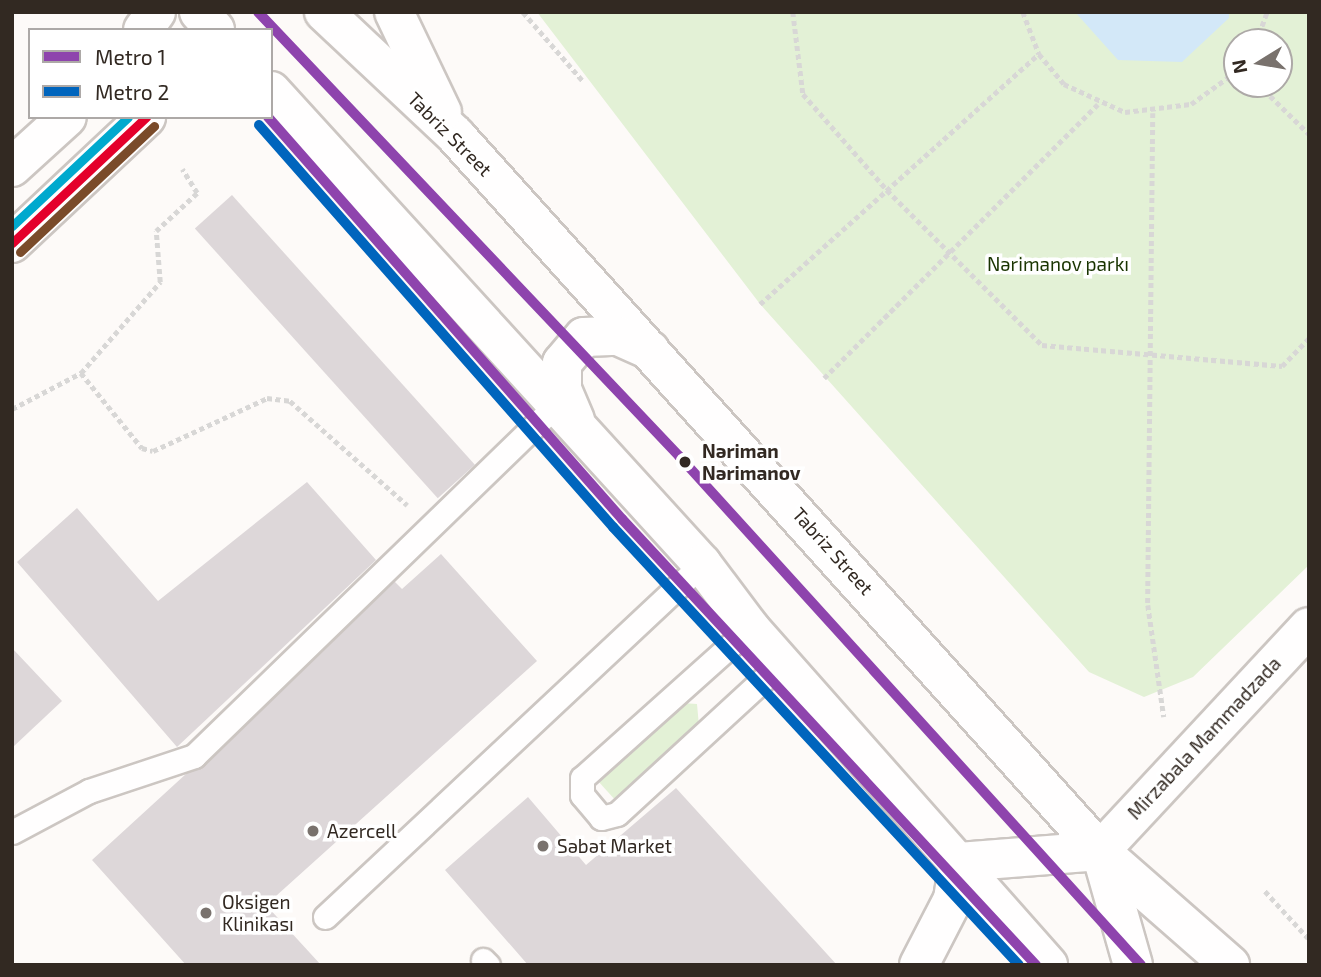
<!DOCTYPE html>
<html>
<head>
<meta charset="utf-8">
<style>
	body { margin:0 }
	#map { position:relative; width:1321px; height:977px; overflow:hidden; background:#fdfaf8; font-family:"Exo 2",sans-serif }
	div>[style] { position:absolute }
	.green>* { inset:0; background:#e3f1d6 }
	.water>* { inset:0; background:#d3e8f8 }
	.building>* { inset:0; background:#ddd7d9; transform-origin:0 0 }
	.path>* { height:4.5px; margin-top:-2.25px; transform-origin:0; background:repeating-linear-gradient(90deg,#d8d7d6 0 5px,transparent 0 8.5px) }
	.roads { filter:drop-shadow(2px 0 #ccc6c2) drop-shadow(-2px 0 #ccc6c2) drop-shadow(0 2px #ccc6c2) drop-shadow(0 -2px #ccc6c2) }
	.lane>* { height:23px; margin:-11.5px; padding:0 11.5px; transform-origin:11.5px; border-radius:11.5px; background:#fffefe }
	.street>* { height:38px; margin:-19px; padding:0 19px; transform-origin:19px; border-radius:19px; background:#fffefe }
	.secondary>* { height:38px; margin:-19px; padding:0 19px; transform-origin:19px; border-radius:19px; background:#fffefe }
	.bus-1>* { height:9px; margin:-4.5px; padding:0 4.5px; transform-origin:4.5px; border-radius:4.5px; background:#e4002b }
	.bus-2>* { height:9px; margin:-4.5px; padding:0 4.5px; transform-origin:4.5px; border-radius:4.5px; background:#7a4b2a }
	.bus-3>* { height:9px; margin:-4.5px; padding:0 4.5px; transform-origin:4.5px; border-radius:4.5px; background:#00a9ce }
	.metro-1>* { height:10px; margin:-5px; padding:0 5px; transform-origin:5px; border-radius:5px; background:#8e44ad }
	.metro-2>* { height:10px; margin:-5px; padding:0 5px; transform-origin:5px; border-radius:5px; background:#0065bd }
	.dots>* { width:19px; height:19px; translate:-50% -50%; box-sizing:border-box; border:4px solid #fff; border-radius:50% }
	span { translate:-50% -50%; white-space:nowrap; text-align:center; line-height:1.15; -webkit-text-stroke:7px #fff; paint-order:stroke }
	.street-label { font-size:19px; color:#322922 }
	.park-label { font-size:19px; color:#193400 }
	.stop-label { font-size:19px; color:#322922; font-weight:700 }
	.left { translate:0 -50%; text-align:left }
	.poi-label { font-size:19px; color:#322922 }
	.frame { position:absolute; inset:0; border:14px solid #322922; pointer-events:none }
	.legend { position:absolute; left:28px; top:28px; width:245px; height:91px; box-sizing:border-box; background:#fff; border:2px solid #ada9a7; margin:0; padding:9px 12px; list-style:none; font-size:21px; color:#322922 }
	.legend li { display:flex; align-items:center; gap:14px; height:35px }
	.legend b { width:35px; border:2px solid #ada9a7 }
	.north { position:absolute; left:1223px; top:28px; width:70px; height:70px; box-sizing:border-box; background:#fff; border:2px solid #ada9a7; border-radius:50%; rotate:259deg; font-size:19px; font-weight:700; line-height:28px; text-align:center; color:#322922 }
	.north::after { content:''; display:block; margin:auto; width:24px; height:32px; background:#79726d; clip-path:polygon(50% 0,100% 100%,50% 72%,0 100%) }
</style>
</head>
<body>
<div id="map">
	<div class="green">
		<i style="clip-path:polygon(evenodd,537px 12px,1309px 12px,1309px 565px,1193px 677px,1144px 697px,1089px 672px,760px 304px,537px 12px,1237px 42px,1279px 42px,1279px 84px,1237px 84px,1237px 42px)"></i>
		<i style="clip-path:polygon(682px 703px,697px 704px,699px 726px,617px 802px,598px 781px)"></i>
	</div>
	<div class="water">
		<i style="clip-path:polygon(1075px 12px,1229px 12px,1229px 18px,1182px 62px,1118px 60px)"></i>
	</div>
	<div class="building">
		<i style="left:232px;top:195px;width:363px;height:50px;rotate:48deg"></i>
		<i style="clip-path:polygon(307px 482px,376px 560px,177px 747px,17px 562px,77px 508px,158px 601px)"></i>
		<i style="clip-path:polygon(441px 554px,537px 661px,266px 905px,321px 965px,186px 965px,92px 860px,187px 773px,204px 766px,394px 581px,402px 589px)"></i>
		<i style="clip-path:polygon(12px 648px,62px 701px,12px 748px)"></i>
		<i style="clip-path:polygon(676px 788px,837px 965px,528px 965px,445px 870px,528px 797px,586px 865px)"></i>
	</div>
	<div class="path">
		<i style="left:523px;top:12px;width:91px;rotate:49deg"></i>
		<i style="left:793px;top:12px;width:83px;rotate:83deg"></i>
		<i style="left:803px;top:94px;width:128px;rotate:48.8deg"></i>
		<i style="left:887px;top:190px;width:219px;rotate:45deg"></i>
		<i style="left:1042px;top:345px;width:241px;rotate:5deg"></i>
		<i style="left:1282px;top:366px;width:39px;rotate:-46deg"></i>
		<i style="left:1023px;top:12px;width:45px;rotate:69.1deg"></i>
		<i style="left:1039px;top:54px;width:39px;rotate:50deg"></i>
		<i style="left:1064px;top:84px;width:67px;rotate:24.7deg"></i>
		<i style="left:1125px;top:112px;width:66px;rotate:-6.9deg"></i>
		<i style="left:1191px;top:104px;width:57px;rotate:-35.7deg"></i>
		<i style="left:1256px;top:42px;width:32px;rotate:-70deg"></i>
		<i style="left:1258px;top:84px;width:71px;rotate:44.4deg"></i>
		<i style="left:1153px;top:113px;width:492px;rotate:90.6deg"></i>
		<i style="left:1148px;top:605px;width:113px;rotate:81.9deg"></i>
		<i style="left:760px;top:304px;width:375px;rotate:-41.9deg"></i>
		<i style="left:81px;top:373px;width:121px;rotate:-49deg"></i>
		<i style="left:160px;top:282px;width:51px;rotate:-94.5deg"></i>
		<i style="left:156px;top:231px;width:56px;rotate:-42.8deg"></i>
		<i style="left:197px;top:193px;width:28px;rotate:-122deg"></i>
		<i style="left:824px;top:378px;width:387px;rotate:-45deg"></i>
		<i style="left:12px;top:409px;width:78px;rotate:-27.6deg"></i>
		<i style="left:81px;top:373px;width:97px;rotate:50.9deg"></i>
		<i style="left:142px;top:448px;width:11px;rotate:15deg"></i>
		<i style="left:153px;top:451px;width:126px;rotate:-24.9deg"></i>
		<i style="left:267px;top:398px;width:23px;rotate:7deg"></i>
		<i style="left:290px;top:401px;width:157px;rotate:41.6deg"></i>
		<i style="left:1265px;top:891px;width:64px;rotate:47.5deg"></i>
	</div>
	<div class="roads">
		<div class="lane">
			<i style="left:750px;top:628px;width:225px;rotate:138.2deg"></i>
			<i style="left:582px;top:778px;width:17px;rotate:90deg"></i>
			<i style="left:582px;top:795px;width:30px;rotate:50deg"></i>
			<i style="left:601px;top:818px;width:16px;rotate:-14deg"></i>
			<i style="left:617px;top:814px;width:223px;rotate:-42.6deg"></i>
			<i style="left:12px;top:832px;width:87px;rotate:-28deg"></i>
			<i style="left:89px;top:791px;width:111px;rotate:-18.4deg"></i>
			<i style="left:194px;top:756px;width:506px;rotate:-44.12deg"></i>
			<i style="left:325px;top:917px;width:516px;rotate:-43.12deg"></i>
			<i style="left:483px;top:960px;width:7px;rotate:45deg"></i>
		</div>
		<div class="street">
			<i style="left:1100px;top:851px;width:306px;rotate:-47deg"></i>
			<i style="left:919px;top:965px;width:74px;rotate:-62.7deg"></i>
			<i style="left:953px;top:899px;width:37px;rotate:-81deg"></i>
		</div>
		<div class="secondary">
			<i style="left:199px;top:12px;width:24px;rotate:48deg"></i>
			<i style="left:324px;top:12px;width:180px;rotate:43.2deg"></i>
			<i style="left:455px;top:135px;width:964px;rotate:47.99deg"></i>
			<i style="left:1100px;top:851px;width:173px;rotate:41.2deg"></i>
			<i style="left:394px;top:12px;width:111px;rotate:64.4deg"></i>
			<i style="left:143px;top:30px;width:22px;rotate:-54deg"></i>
			<i style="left:271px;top:91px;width:640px;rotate:47.66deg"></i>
			<i style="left:702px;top:564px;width:80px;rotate:53.1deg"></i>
			<i style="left:750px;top:628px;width:450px;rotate:48.5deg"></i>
			<i style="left:12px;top:167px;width:74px;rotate:-42.3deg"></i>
			<i style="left:12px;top:243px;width:184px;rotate:-43.2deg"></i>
			<i style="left:575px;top:420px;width:34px;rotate:-113deg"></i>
			<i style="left:562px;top:389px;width:26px;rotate:-90deg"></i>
			<i style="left:562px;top:363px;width:34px;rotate:-50deg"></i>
			<i style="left:584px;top:337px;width:34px;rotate:-2deg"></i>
			<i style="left:618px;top:336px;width:35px;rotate:24deg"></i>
			<i style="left:1102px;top:856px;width:113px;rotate:74.1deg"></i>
			<i style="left:959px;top:862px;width:141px;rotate:-4.5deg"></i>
		</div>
	</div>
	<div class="bus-1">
		<i style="left:12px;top:243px;width:184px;rotate:-43.2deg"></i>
	</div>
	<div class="bus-2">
		<i style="left:20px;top:252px;width:184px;rotate:-43.2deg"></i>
	</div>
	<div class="bus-3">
		<i style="left:12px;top:226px;width:159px;rotate:-43.2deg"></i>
	</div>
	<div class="metro-1">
		<i style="left:258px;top:12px;width:612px;rotate:46.52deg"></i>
		<i style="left:679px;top:456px;width:687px;rotate:47.77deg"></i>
		<i style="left:268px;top:117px;width:536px;rotate:48.63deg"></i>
		<i style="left:622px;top:519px;width:609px;rotate:47.13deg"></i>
	</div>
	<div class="metro-2">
		<i style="left:259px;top:125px;width:536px;rotate:48.63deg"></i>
		<i style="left:613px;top:527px;width:597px;rotate:47.17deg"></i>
	</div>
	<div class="dots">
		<i style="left:685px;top:462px;background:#322922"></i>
		<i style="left:313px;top:831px;background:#79726d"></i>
		<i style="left:543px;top:846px;background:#79726d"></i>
		<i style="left:206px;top:913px;background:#79726d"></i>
	</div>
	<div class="street-label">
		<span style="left:450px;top:134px;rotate:45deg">Tabriz Street</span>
		<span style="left:833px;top:551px;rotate:48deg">Tabriz Street</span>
		<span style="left:1204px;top:738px;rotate:-47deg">Mirzabala Mammadzada</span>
	</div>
	<div class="park-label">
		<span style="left:1058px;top:264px">Nərimanov parkı</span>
	</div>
	<div class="stop-label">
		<span class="left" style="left:702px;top:462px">Nəriman<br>Nərimanov</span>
	</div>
	<div class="poi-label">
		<span class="left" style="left:327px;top:831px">Azercell</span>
		<span class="left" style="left:557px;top:846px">Səbət Market</span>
		<span class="left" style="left:222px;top:913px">Oksigen<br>Klinikası</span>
	</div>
	<div class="frame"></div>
	<ul class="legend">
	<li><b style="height:9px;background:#8e44ad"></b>Metro 1</li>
	<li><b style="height:9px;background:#0065bd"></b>Metro 2</li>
	</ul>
	<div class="north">N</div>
</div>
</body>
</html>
